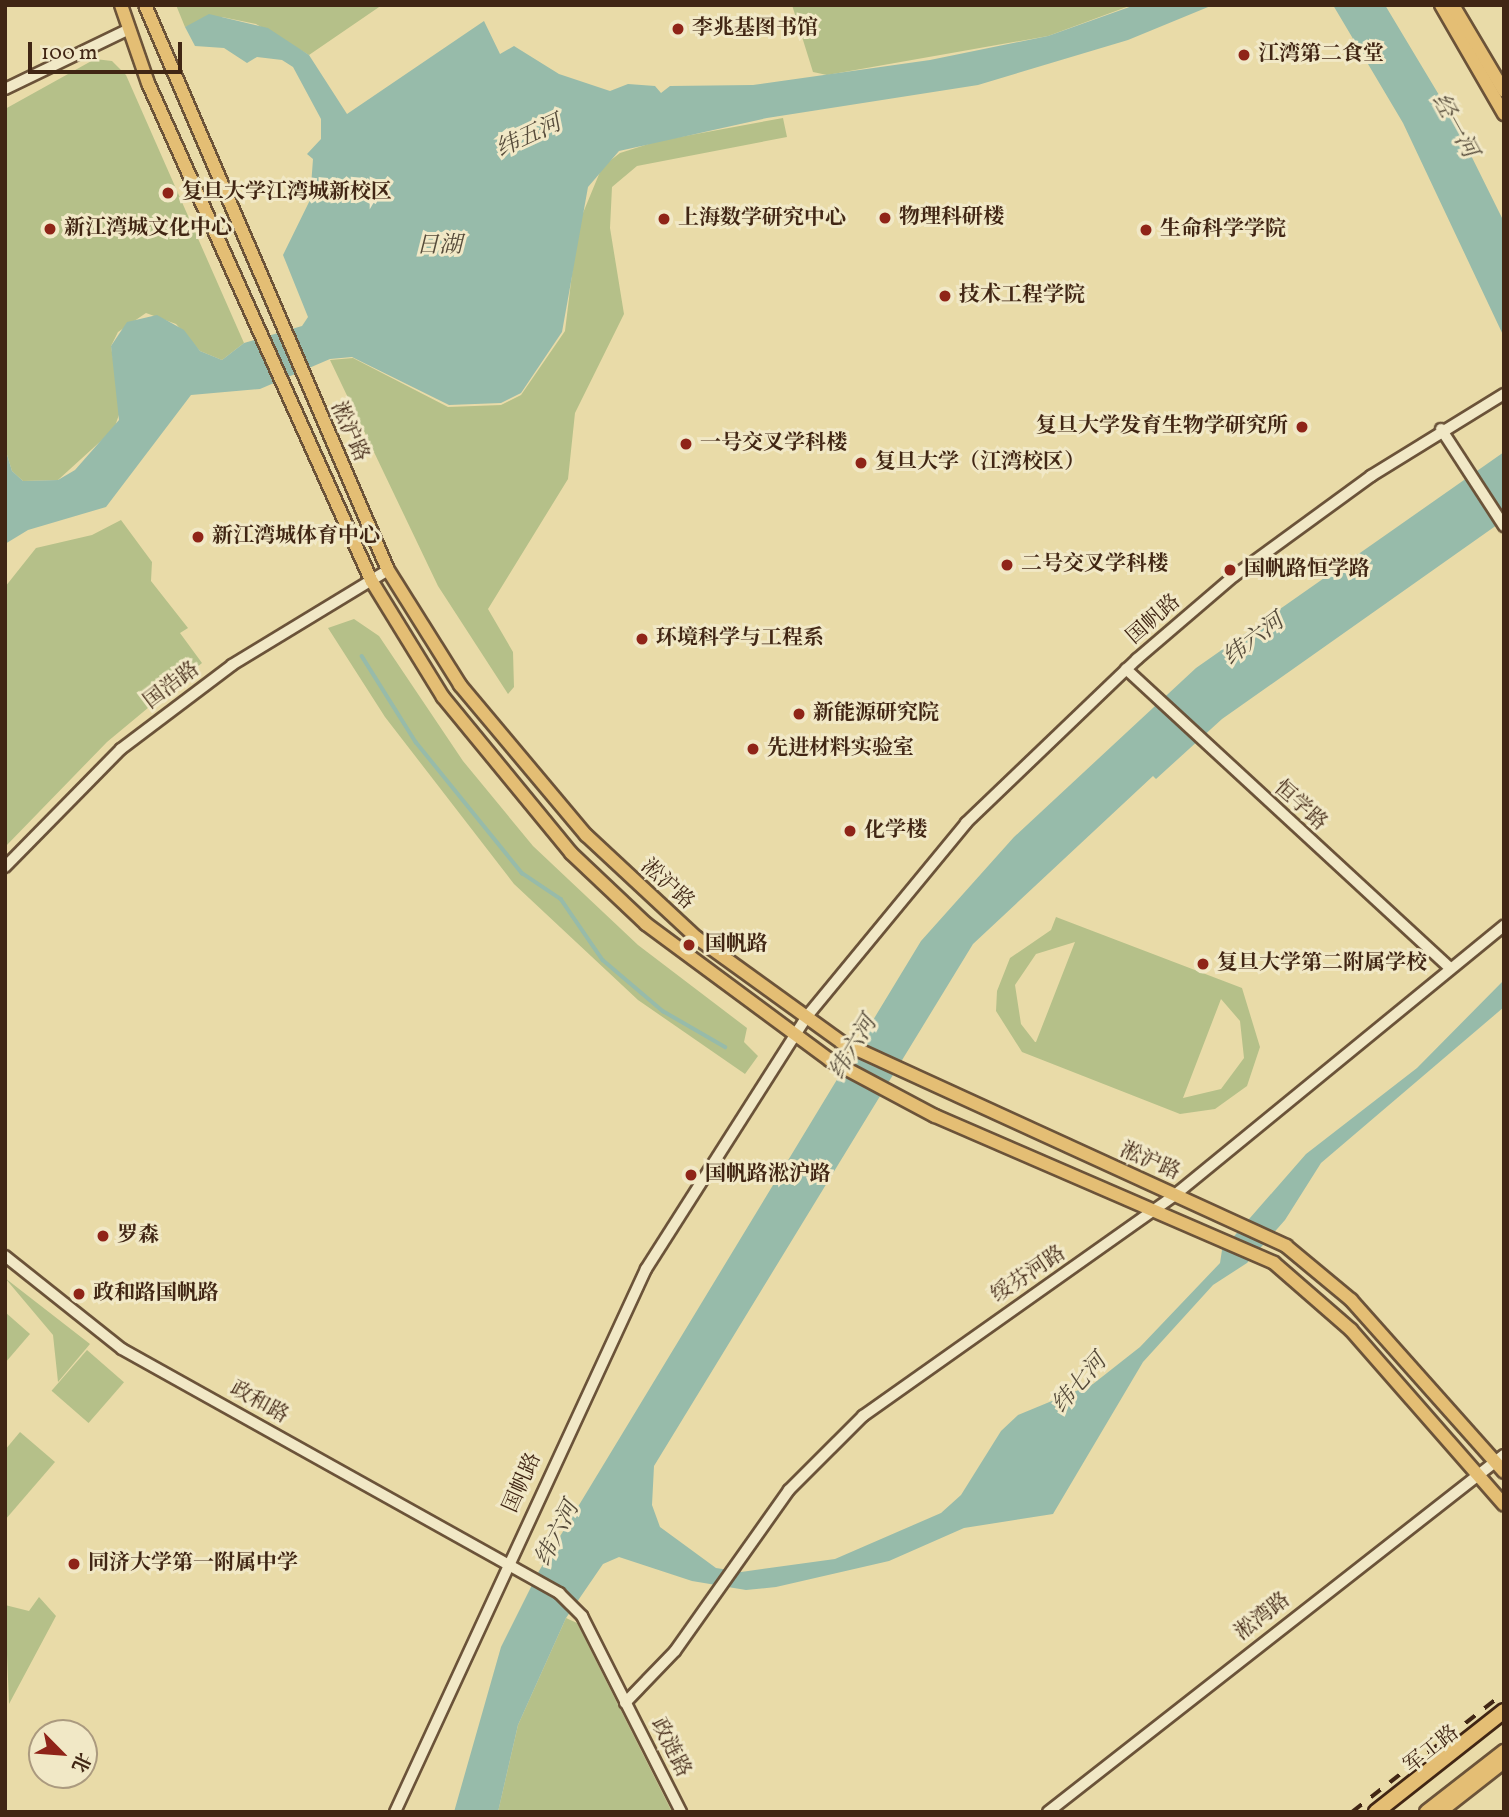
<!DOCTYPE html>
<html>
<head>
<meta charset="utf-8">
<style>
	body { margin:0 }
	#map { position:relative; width:1509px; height:1817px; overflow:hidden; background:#e9dba8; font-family:Vollkorn,"Noto Serif SC",serif }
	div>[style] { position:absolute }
	.green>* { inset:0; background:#b5c089; transform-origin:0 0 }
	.water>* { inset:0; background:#97bbaa }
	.stream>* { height:3.5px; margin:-1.75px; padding:0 1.75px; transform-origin:1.75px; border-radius:1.75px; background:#97bbaa }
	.roads { filter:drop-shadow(2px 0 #6b5339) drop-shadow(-2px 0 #6b5339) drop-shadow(0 2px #6b5339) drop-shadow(0 -2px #6b5339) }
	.minor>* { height:10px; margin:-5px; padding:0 5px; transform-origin:5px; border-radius:5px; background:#f1e8c6 }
	.major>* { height:12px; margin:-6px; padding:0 6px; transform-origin:6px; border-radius:6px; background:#e4be74 }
	.highway>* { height:14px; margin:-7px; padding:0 7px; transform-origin:7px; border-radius:7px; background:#e4be74 }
	.rail>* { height:3.5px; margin-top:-1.75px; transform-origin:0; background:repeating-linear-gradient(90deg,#412614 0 12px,transparent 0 24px) }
	.bridges { filter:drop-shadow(2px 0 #412614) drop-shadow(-2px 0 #412614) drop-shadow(0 2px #412614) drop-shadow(0 -2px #412614) }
	.highway-bridge>* { height:14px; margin:-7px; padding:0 7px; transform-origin:7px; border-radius:7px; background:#e4be74 }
	.dots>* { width:19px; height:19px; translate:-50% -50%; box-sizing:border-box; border:4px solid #f1e8c6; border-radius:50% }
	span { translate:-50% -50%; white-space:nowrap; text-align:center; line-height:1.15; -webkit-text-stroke:6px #f1e8c6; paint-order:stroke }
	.poi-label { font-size:21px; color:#412614; font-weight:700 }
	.left { translate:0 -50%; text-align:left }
	.right { translate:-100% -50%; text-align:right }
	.street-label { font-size:21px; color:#412614 }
	.water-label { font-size:23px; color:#564b3a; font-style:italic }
	.frame { position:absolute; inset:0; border:7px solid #412614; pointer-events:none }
	.north { position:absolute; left:28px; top:1719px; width:70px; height:70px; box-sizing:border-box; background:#f1e8c6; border:2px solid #ab9a7f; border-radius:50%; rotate:115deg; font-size:19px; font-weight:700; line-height:28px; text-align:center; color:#412614 }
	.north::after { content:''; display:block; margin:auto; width:24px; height:32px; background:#8f2418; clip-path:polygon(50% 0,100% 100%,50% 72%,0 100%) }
	.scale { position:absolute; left:28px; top:42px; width:154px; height:32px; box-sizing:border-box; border:4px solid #412614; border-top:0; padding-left:9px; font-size:21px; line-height:24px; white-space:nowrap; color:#412614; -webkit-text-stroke:5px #f1e8c6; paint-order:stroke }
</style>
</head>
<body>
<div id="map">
	<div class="green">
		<i style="clip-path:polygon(176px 5px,382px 5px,309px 55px,256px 24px,222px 17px,185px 27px)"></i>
		<i style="clip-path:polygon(792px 5px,1132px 5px,1048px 36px,827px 75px,813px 72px)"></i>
		<i style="clip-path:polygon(95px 59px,112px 61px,126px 75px,244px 343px,222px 360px,200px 351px,176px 324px,146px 313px,118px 332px,111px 346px,121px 409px,114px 429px,58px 480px,23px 481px,12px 471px,5px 448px,5px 109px)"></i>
		<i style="clip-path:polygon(783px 118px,787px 137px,637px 166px,612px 187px,610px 228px,624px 314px,575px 413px,568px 479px,488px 609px,513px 652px,514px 687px,508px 694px,438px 586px,330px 360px,353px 358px,448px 407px,501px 405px,521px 395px,565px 331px,578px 225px,602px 167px,620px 153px,658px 141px)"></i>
		<i style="clip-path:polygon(121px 520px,152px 562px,151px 581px,188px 628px,180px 633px,202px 663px,107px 742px,5px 847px,5px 587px,36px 548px,92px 535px)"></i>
		<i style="clip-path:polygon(354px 619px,379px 636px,463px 761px,533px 846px,638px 945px,747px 1028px,744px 1042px,758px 1056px,745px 1074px,638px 1000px,514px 884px,385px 717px,328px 628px)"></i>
		<i style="clip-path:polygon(evenodd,1056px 917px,1242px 988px,1260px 1047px,1247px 1086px,1215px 1109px,1180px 1114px,1022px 1052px,996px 1011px,997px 991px,1010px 958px,1051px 930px,1056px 917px,1075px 942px,1036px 1042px,1035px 1042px,1021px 1024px,1015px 985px,1036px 954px,1075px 942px,1056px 917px,1221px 999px,1240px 1021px,1244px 1058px,1221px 1089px,1183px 1098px,1221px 999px)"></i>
		<i style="clip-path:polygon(5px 1278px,90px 1344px,58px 1382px,53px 1335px)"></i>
		<i style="clip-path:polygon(5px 1312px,30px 1334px,5px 1363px)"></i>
		<i style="left:87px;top:1350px;width:49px;height:54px;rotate:41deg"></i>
		<i style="clip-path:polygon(20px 1432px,55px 1462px,5px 1520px,5px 1450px)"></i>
		<i style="clip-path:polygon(39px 1597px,56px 1616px,9px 1704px,5px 1605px,29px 1611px)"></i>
		<i style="clip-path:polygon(566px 1618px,577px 1623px,672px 1812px,498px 1812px,518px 1725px)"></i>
	</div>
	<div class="water">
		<i style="clip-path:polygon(1135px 5px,1213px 5px,1128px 40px,978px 85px,767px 118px,619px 151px,588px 187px,562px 332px,521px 393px,501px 403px,449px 405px,352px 357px,330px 359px,260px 389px,191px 395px,106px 507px,28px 530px,5px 544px,5px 448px,12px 471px,23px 481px,58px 480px,75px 470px,119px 420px,111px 346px,127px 322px,157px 315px,184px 330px,200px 351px,222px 360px,244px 343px,302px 326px,308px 317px,283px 255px,310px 200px,313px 159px,307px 154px,321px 139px,321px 119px,293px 67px,282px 60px,257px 57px,247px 63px,224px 48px,195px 46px,185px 27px,209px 14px,268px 28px,309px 55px,347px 114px,484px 21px,500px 54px,514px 46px,559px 74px,610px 91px,628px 84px,655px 86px,661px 93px,670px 86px,753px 85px,930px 60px,1048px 36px)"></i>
		<i style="clip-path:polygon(1333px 5px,1385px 5px,1451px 115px,1504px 222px,1504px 337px,1403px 123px)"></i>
		<i style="clip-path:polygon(1504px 452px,1504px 520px,1222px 719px,1156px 779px,1153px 776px,973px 944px,654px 1466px,652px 1505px,660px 1527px,716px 1568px,741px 1572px,835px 1559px,941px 1513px,961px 1495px,1001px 1431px,1018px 1415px,1093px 1384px,1140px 1347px,1220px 1263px,1222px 1250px,1306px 1154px,1417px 1068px,1504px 980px,1504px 1007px,1321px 1163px,1285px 1220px,1247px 1263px,1213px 1285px,1143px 1362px,1053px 1514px,964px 1528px,889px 1561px,776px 1587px,746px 1590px,692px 1581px,619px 1557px,603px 1564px,566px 1618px,518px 1725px,498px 1812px,454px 1812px,501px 1647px,539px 1571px,921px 941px,1014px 837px,1196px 668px)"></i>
	</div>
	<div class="stream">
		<i style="left:362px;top:656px;width:102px;rotate:57.9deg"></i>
		<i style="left:416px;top:742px;width:169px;rotate:51deg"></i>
		<i style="left:522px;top:873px;width:47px;rotate:33.7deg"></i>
		<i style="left:561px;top:899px;width:74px;rotate:55.5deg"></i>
		<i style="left:603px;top:960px;width:79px;rotate:40.4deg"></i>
		<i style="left:663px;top:1011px;width:72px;rotate:30.1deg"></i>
	</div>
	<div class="roads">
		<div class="minor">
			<i style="left:5px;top:89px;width:138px;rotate:-25.8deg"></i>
			<i style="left:1441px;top:429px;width:116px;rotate:57deg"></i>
			<i style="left:1126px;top:669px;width:441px;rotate:42.7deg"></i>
			<i style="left:5px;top:867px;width:165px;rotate:-45.5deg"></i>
			<i style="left:121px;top:749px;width:139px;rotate:-37.1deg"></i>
			<i style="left:232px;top:665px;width:183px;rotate:-31.3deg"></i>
			<i style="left:5px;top:1256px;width:149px;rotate:38.5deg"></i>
			<i style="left:122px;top:1349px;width:501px;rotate:29.18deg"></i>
			<i style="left:559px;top:1593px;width:33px;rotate:45deg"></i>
			<i style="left:582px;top:1616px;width:220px;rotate:63.2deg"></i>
			<i style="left:625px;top:1703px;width:72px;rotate:-46.1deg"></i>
			<i style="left:675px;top:1651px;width:197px;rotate:-54.7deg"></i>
			<i style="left:789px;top:1490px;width:105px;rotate:-45deg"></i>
			<i style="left:863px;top:1416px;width:384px;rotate:-35.3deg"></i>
			<i style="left:1176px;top:1194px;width:424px;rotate:-39.3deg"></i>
			<i style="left:395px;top:1812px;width:598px;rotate:-65.19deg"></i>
			<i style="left:646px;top:1269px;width:301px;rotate:-57.5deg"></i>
			<i style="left:808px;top:1015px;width:249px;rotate:-50.5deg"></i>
			<i style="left:966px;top:823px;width:237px;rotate:-43.8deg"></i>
			<i style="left:1137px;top:659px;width:128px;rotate:-40.6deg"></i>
			<i style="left:1234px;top:576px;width:170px;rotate:-36.1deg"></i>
			<i style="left:1371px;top:476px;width:156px;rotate:-31.7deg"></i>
			<i style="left:1048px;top:1812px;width:579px;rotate:-38.06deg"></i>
		</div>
		<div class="major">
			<i style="left:121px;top:5px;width:83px;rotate:70.9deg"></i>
			<i style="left:148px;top:83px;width:545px;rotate:65.83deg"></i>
			<i style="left:371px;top:580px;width:137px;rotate:58.4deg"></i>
			<i style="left:443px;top:697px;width:202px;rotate:50.6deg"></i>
			<i style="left:571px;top:853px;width:103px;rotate:43.4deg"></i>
			<i style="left:646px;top:924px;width:229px;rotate:36.5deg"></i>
			<i style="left:830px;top:1060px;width:119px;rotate:28.1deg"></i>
			<i style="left:935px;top:1116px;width:369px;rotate:23.4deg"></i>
			<i style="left:1274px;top:1263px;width:102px;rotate:41deg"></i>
			<i style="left:1351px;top:1330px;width:232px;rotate:48.8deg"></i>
			<i style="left:145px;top:5px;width:615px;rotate:66.73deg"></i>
			<i style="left:388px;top:570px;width:136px;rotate:57.9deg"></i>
			<i style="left:460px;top:685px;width:196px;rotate:50deg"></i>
			<i style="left:586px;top:835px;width:151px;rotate:42.9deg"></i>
			<i style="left:697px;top:938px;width:178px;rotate:35.8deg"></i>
			<i style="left:841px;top:1042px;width:490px;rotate:24.6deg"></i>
			<i style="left:1286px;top:1246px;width:85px;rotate:39.7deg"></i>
			<i style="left:1351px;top:1300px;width:230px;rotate:48.3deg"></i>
			<i style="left:1441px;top:5px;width:126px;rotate:60deg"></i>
			<i style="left:1453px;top:5px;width:100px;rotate:59.3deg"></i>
			<i style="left:1440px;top:1812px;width:81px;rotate:-38deg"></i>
		</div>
		<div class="highway">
			<i style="left:1427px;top:1812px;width:98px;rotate:-37.9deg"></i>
		</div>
	</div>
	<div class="rail">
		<i style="left:1352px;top:1812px;width:193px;rotate:-38.1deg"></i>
	</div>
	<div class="bridges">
		<div class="highway-bridge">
			<i style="left:1376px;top:1812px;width:163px;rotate:-38.3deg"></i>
		</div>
	</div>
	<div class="dots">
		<i style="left:678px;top:29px;background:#8f2418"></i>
		<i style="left:1244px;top:55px;background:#8f2418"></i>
		<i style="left:168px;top:193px;background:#8f2418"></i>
		<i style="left:885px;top:218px;background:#8f2418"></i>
		<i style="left:664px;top:219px;background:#8f2418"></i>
		<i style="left:50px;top:229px;background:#8f2418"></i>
		<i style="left:1146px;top:230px;background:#8f2418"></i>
		<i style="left:945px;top:296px;background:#8f2418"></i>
		<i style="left:1302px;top:427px;background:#8f2418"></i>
		<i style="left:686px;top:444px;background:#8f2418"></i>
		<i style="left:861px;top:463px;background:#8f2418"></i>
		<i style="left:198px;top:537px;background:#8f2418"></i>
		<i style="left:1007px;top:565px;background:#8f2418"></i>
		<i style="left:1230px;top:570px;background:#8f2418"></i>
		<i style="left:642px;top:639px;background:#8f2418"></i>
		<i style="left:799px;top:714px;background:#8f2418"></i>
		<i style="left:753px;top:749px;background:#8f2418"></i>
		<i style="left:850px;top:831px;background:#8f2418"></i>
		<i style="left:689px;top:945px;background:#8f2418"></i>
		<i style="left:1203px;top:964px;background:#8f2418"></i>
		<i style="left:691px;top:1175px;background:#8f2418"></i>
		<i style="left:103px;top:1236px;background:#8f2418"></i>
		<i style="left:79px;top:1294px;background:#8f2418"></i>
		<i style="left:74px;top:1564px;background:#8f2418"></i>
	</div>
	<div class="poi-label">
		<span class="left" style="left:692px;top:29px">李兆基图书馆</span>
		<span class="left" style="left:1258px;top:55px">江湾第二食堂</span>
		<span class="left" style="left:182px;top:193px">复旦大学江湾城新校区</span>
		<span class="left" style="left:899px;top:218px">物理科研楼</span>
		<span class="left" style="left:678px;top:219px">上海数学研究中心</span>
		<span class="left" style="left:64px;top:229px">新江湾城文化中心</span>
		<span class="left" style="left:1160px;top:230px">生命科学学院</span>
		<span class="left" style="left:959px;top:296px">技术工程学院</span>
		<span class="right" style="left:1288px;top:427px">复旦大学发育生物学研究所</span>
		<span class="left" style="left:700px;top:444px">一号交叉学科楼</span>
		<span class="left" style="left:875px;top:463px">复旦大学（江湾校区）</span>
		<span class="left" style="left:212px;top:537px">新江湾城体育中心</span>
		<span class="left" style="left:1021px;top:565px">二号交叉学科楼</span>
		<span class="left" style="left:1244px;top:570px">国帆路恒学路</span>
		<span class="left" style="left:656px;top:639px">环境科学与工程系</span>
		<span class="left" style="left:813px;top:714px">新能源研究院</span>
		<span class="left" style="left:767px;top:749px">先进材料实验室</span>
		<span class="left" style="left:864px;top:831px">化学楼</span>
		<span class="left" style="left:705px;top:945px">国帆路</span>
		<span class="left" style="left:1217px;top:964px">复旦大学第二附属学校</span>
		<span class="left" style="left:705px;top:1175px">国帆路淞沪路</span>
		<span class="left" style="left:117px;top:1236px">罗森</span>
		<span class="left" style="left:93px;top:1294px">政和路国帆路</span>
		<span class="left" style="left:88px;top:1564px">同济大学第一附属中学</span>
	</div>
	<div class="street-label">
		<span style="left:349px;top:432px;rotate:66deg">淞沪路</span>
		<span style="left:1154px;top:620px;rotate:-41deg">国帆路</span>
		<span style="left:172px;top:686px;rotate:-37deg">国浩路</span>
		<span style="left:1300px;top:806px;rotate:42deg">恒学路</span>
		<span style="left:667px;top:885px;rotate:42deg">淞沪路</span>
		<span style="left:1150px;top:1162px;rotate:23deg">淞沪路</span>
		<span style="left:1029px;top:1275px;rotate:-34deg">绥芬河路</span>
		<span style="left:259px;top:1403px;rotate:29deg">政和路</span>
		<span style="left:523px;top:1483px;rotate:-66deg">国帆路</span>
		<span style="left:1263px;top:1617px;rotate:-38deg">淞湾路</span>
		<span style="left:670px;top:1748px;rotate:63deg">政涟路</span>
		<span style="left:1432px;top:1750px;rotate:-38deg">军工路</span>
	</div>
	<div class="water-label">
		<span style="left:1454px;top:126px;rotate:61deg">经一河</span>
		<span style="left:529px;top:137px;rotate:-25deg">纬五河</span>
		<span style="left:439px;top:246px">日湖</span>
		<span style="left:1254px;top:640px;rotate:-37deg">纬六河</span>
		<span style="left:854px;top:1048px;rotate:-59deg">纬六河</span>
		<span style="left:1080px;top:1384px;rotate:-49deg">纬七河</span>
		<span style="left:558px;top:1534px;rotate:-63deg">纬六河</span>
	</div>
	<div class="frame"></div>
	<div class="north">北</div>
	<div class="scale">100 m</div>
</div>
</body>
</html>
